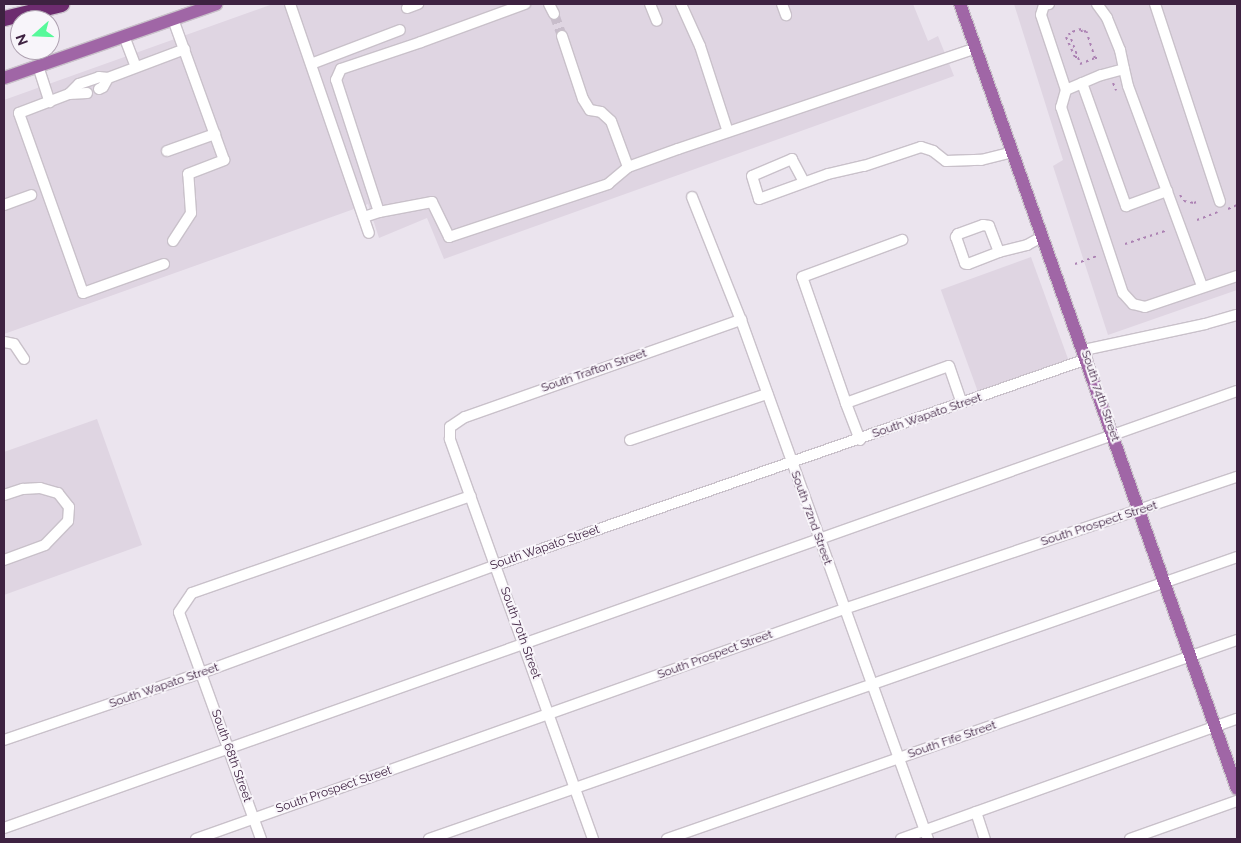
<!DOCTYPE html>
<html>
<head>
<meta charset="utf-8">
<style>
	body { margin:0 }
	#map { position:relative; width:1241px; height:843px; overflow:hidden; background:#ebe4ee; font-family:Raleway,sans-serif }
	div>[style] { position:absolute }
	.built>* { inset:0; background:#dfd5e2; transform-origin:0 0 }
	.minor-tunnel>* { height:10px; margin-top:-5px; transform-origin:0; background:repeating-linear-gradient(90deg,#c8bdcb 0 10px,transparent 0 15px) }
	.path>* { height:2px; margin-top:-1px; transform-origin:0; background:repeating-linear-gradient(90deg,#ac82b3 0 2.5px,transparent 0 6.5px) }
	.roads { filter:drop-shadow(1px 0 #c9c1ca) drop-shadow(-1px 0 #c9c1ca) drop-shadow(0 1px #c9c1ca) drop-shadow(0 -1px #c9c1ca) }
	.minor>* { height:10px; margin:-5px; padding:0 5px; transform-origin:5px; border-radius:5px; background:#fff }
	.major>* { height:12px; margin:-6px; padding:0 6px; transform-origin:6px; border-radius:6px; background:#a066a6 }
	.highway>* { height:15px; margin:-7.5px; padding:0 7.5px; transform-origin:7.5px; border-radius:7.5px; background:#6d2c6f }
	span { translate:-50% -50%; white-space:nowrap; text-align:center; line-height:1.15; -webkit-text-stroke:4px #f8f5fa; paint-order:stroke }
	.street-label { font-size:12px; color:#3e2241 }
	.frame { position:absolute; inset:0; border:5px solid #3e2241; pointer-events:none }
	.north { position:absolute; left:10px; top:10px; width:50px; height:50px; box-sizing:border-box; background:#f8f5fa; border:1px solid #aea1b0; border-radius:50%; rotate:250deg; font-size:14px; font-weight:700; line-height:20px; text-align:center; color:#3e2241 }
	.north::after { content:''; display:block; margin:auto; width:18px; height:22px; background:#57f99a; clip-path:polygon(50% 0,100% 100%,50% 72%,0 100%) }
</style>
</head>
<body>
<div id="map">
	<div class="built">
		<i style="clip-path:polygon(273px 4px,913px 4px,928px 41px,938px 36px,954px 76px,444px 259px,427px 218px,379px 238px,368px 204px,4px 334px,4px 100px)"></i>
		<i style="clip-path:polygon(1014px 4px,1237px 4px,1237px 290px,1108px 335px,1053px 166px,1063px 160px)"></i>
		<i style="left:1031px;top:257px;width:109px;height:96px;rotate:70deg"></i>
		<i style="clip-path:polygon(97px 419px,142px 545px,4px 595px,4px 452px)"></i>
	</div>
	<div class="minor-tunnel">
		<i style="left:554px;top:14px;width:23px;rotate:70deg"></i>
	</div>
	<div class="path">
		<i style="left:1066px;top:37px;width:22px;rotate:66deg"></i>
		<i style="left:1075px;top:57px;width:3px"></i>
		<i style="left:1095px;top:58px;width:28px;rotate:-108deg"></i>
		<i style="left:1086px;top:31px;width:4px;rotate:166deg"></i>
		<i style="left:1082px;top:32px;width:3px;rotate:-108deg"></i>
		<i style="left:1081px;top:29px;width:13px;rotate:162deg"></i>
		<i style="left:1069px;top:33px;width:33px;rotate:70deg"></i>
		<i style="left:1080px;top:64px;width:16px;rotate:-22deg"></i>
		<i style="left:1095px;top:58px;width:2px"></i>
		<i style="left:1113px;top:83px;width:8px;rotate:67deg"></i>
		<i style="left:1180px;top:195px;width:7px;rotate:56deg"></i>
		<i style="left:1184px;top:201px;width:10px;rotate:11deg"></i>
		<i style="left:1194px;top:203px;width:5px;rotate:-22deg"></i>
		<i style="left:1228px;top:209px;width:10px;rotate:-24deg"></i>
		<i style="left:1197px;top:220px;width:22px;rotate:-21deg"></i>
		<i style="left:1125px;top:244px;width:42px;rotate:-18deg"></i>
		<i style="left:1075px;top:264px;width:23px;rotate:-20deg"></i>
	</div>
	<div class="roads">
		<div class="minor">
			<i style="left:290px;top:4px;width:242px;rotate:71deg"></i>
			<i style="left:549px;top:4px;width:11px;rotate:63deg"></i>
			<i style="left:650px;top:4px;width:18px;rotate:68deg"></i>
			<i style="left:681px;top:4px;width:46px;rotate:65.7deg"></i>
			<i style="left:700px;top:46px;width:90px;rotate:72deg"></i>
			<i style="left:782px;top:4px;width:12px;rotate:70deg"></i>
			<i style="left:1049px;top:4px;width:5px;rotate:169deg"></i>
			<i style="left:1044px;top:5px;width:10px;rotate:107deg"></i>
			<i style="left:1041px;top:15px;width:79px;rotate:71.6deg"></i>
			<i style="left:1097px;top:4px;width:17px;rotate:54deg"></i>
			<i style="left:1107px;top:18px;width:35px;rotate:68deg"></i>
			<i style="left:1120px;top:50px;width:19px;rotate:78deg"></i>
			<i style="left:1155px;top:4px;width:208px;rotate:71.8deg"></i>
			<i style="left:407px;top:8px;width:12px;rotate:-20deg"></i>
			<i style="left:124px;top:36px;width:33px;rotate:69deg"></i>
			<i style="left:562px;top:36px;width:66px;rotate:71.6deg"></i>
			<i style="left:583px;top:99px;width:13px;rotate:58deg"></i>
			<i style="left:590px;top:110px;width:11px;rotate:10deg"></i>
			<i style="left:601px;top:112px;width:13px;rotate:42deg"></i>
			<i style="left:611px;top:121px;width:49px;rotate:69.7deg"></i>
			<i style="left:311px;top:64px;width:95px;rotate:-20.9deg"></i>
			<i style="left:38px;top:66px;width:38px;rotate:72deg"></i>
			<i style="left:1082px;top:83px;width:131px;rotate:70.3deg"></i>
			<i style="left:1126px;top:206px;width:44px;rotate:-20.1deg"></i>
			<i style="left:99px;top:89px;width:4px;rotate:-27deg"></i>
			<i style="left:103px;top:87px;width:10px;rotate:-61deg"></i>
			<i style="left:69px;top:94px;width:18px;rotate:-3deg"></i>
			<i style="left:167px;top:151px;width:51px;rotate:-19.5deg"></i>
			<i style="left:804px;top:182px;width:26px;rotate:-118deg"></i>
			<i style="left:792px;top:159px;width:43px;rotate:157deg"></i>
			<i style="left:752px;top:176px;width:24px;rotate:73deg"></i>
			<i style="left:759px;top:199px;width:73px;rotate:-19.9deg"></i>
			<i style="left:828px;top:174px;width:37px;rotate:-13deg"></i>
			<i style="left:864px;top:166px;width:60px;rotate:-18.4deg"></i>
			<i style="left:921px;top:147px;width:13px;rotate:18deg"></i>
			<i style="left:933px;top:151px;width:16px;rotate:38deg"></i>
			<i style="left:946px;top:161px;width:35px;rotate:-2deg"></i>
			<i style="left:981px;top:160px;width:33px;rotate:-14deg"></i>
			<i style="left:692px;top:197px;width:132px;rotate:68.3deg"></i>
			<i style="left:741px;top:320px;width:552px;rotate:70.19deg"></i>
			<i style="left:4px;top:205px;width:29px;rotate:-20deg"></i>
			<i style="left:379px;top:212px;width:139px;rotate:-108deg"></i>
			<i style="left:336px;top:80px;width:12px;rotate:-66deg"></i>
			<i style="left:341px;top:69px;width:84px;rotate:-18.6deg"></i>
			<i style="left:421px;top:42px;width:111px;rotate:-20.1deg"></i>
			<i style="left:364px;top:217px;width:16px;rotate:-18deg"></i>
			<i style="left:379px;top:212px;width:54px;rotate:-10.7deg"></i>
			<i style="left:432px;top:202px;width:39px;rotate:64deg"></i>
			<i style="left:449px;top:237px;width:168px;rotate:-18.4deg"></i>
			<i style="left:608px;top:184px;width:26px;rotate:-40deg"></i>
			<i style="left:628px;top:167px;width:53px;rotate:-19.8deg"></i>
			<i style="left:678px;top:149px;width:315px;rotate:-18.7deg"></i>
			<i style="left:173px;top:241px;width:33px;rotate:-57deg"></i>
			<i style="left:191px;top:213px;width:39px;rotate:-94deg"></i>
			<i style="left:188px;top:174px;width:39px;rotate:-21deg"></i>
			<i style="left:224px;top:160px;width:150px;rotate:-109.9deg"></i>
			<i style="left:999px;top:252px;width:28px;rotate:-111deg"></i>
			<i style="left:989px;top:226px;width:6px;rotate:-171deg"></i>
			<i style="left:983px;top:225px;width:27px;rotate:160deg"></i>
			<i style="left:958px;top:234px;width:4px;rotate:124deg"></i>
			<i style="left:956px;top:237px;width:28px;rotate:71deg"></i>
			<i style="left:965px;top:263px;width:3px;rotate:18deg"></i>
			<i style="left:968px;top:264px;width:33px;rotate:-21deg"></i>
			<i style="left:999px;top:252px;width:29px;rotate:-14deg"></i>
			<i style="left:1027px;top:245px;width:18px;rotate:-29deg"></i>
			<i style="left:164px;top:264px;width:86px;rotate:160.3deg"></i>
			<i style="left:83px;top:293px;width:191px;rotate:-109.6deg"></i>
			<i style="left:19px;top:113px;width:53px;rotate:-20.8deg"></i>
			<i style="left:69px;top:94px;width:14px;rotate:-45deg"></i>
			<i style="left:79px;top:84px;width:21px;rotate:-19deg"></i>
			<i style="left:99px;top:77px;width:9px;rotate:6deg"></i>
			<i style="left:108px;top:78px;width:82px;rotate:-20.6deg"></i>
			<i style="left:1202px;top:286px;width:213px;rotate:-110.3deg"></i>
			<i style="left:1128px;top:86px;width:17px;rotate:-103deg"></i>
			<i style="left:1124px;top:69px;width:24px;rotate:165deg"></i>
			<i style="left:1101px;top:75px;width:38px;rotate:157deg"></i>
			<i style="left:1066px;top:90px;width:18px;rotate:106deg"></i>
			<i style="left:1061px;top:107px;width:196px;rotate:71.6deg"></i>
			<i style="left:1123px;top:293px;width:15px;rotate:48deg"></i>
			<i style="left:1133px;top:304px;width:12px;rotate:14deg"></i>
			<i style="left:1145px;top:307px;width:97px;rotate:-18.6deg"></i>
			<i style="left:4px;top:342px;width:10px;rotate:11deg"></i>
			<i style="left:14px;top:344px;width:18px;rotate:56deg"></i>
			<i style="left:1084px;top:350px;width:124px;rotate:-12.1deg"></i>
			<i style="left:1205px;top:324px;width:33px;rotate:-16deg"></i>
			<i style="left:846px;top:403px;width:133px;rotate:-109.2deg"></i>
			<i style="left:802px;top:277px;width:107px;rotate:-20.3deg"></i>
			<i style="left:630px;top:440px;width:145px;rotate:-18.6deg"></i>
			<i style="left:860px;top:440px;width:40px;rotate:-111deg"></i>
			<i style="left:846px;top:403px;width:109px;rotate:-19.8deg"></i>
			<i style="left:949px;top:366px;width:39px;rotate:71deg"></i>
			<i style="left:4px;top:495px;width:20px;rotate:-18deg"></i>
			<i style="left:23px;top:489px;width:17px;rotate:-3deg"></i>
			<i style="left:40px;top:488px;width:19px;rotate:16deg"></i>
			<i style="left:58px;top:493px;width:18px;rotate:52deg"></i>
			<i style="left:69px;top:507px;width:14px;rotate:94deg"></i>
			<i style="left:68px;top:521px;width:33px;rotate:134deg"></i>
			<i style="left:45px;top:545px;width:44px;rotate:159.9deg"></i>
			<i style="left:4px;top:740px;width:208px;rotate:-18.8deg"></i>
			<i style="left:201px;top:673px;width:314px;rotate:-20.1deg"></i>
			<i style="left:496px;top:565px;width:626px;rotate:-19.22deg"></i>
			<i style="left:976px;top:812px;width:28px;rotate:72deg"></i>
			<i style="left:4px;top:828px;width:1308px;rotate:-19.52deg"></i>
			<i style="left:196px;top:839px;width:688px;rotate:-19.54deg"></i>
			<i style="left:844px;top:609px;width:415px;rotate:-18.6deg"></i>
			<i style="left:261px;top:839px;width:241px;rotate:-109.9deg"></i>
			<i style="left:179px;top:612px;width:23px;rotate:-56deg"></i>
			<i style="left:192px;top:593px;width:295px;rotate:-19.2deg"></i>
			<i style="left:429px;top:839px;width:856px;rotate:-19.24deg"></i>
			<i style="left:593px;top:839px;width:425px;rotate:-109.7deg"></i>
			<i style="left:450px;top:439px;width:12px;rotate:-90deg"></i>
			<i style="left:450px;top:427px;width:18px;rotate:-34deg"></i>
			<i style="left:465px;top:417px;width:293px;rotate:-19.4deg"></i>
			<i style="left:667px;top:839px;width:604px;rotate:-19.25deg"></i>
			<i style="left:901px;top:839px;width:357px;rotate:-19.7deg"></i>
			<i style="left:1130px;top:839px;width:114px;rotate:-19.6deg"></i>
		</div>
		<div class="major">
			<i style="left:960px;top:4px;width:832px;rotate:70.56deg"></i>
			<i style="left:4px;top:78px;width:225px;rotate:-19.2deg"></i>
		</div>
		<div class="highway">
			<i style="left:4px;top:18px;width:59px;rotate:-13.8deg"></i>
		</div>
	</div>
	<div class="street-label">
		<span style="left:594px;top:371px;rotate:-19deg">South Trafton Street</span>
		<span style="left:1100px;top:396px;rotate:71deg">South 74th Street</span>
		<span style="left:927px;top:416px;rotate:-19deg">South Wapato Street</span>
		<span style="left:811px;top:518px;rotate:70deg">South 72nd Street</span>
		<span style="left:1099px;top:524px;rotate:-18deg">South Prospect Street</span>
		<span style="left:545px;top:548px;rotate:-19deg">South Wapato Street</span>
		<span style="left:520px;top:633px;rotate:70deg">South 70th Street</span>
		<span style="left:715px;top:655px;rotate:-20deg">South Prospect Street</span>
		<span style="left:164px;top:686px;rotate:-19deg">South Wapato Street</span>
		<span style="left:952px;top:740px;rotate:-19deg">South Fife Street</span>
		<span style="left:231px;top:756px;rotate:70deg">South 68th Street</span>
		<span style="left:334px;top:790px;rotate:-19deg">South Prospect Street</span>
	</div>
	<div class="frame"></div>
	<div class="north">N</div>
</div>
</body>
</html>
